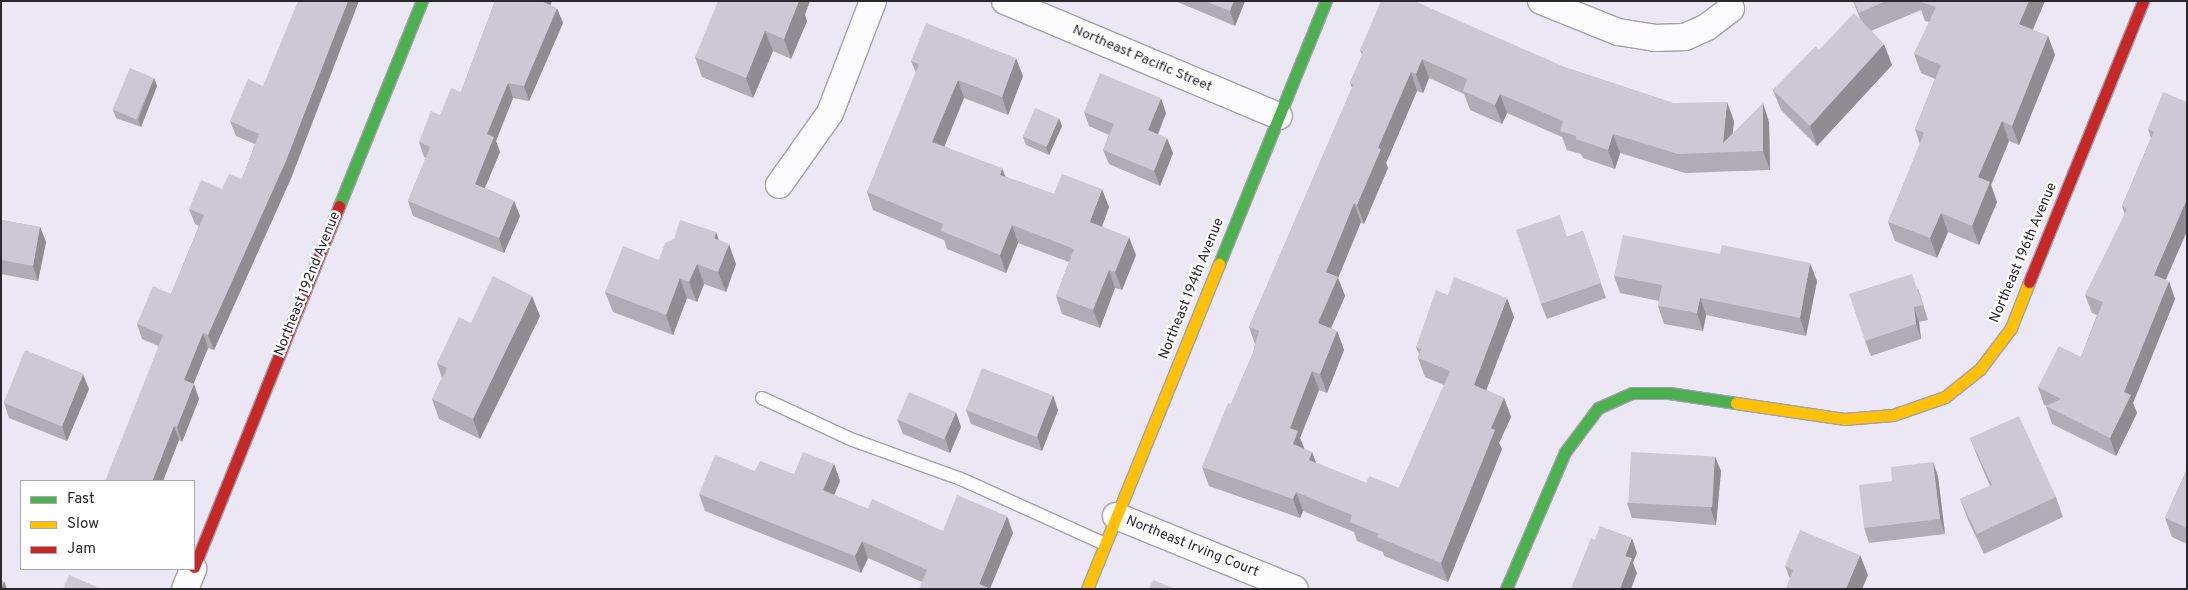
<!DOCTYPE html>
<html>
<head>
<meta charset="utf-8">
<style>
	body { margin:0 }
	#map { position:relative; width:2188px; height:590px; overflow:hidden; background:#ebe7f4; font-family:Overpass,sans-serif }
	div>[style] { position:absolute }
	.roads { filter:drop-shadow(1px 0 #a4a1aa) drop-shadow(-1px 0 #a4a1aa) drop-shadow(0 1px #a4a1aa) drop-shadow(0 -1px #a4a1aa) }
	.lane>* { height:12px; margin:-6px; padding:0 6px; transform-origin:6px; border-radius:6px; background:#fcfbfd }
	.street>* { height:26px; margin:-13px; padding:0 13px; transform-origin:13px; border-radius:13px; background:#fcfbfd }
	.fast>* { height:11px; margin:-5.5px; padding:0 5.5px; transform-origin:5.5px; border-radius:5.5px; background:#4caf50 }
	.slow>* { height:11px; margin:-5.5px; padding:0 5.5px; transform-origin:5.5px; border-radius:5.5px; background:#ffc107 }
	.jam>* { height:11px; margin:-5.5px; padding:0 5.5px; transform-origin:5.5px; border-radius:5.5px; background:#c62828 }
	.wall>* { inset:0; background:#afacb6 }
	.shaded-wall>* { inset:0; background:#8f8c94 }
	.building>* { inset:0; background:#ccc8d4; transform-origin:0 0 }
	span { translate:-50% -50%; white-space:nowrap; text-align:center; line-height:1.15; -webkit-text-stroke:4.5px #fff; paint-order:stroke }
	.street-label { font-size:14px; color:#2a272f }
	.frame { position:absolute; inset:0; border:2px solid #2a272f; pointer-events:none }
	.legend { position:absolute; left:20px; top:480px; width:175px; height:90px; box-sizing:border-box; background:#fff; border:1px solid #aaa9ac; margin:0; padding:6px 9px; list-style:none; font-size:15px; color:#2a272f }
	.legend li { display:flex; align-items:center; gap:10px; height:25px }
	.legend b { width:25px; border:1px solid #aaa9ac }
</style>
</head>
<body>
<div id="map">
	<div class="roads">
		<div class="lane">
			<i style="left:762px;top:398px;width:100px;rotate:24.8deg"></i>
			<i style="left:853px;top:440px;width:115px;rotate:19.9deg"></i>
			<i style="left:961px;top:479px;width:158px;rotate:24.3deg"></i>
		</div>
		<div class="street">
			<i style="left:1005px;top:1px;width:297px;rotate:22.8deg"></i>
			<i style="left:1541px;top:1px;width:83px;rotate:21.9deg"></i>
			<i style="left:1618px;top:32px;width:36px;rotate:9deg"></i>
			<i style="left:1654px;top:38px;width:31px;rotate:-2deg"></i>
			<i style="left:1685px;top:37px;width:24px;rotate:-24deg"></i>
			<i style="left:1707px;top:27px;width:30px;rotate:-37deg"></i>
			<i style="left:779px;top:185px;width:88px;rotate:-54.7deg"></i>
			<i style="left:830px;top:113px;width:120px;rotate:-69deg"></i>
			<i style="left:1116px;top:516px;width:193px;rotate:22.2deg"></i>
			<i style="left:185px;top:589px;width:22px;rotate:-68deg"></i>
		</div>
		<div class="fast">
			<i style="left:339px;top:206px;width:221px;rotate:-68deg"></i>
			<i style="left:1219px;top:264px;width:284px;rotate:-67.9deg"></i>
			<i style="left:1506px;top:589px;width:149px;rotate:-66.7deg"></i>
			<i style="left:1565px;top:452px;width:55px;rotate:-53.1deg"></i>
			<i style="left:1598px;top:408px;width:37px;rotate:-24deg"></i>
			<i style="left:1632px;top:393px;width:37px"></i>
			<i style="left:1669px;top:393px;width:68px;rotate:8.5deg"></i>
		</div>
		<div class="slow">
			<i style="left:1736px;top:403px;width:109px;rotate:8.4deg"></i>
			<i style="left:1844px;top:419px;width:49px;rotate:-4.7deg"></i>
			<i style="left:1893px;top:415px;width:55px;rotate:-19.1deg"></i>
			<i style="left:1945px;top:397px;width:45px;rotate:-38.7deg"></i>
			<i style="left:1980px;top:369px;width:51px;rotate:-52.9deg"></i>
			<i style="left:2011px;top:328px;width:49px;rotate:-68.6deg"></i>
			<i style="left:1087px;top:589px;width:351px;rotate:-67.9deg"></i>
		</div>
		<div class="jam">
			<i style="left:2029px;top:282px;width:303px;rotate:-67.9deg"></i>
			<i style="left:194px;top:567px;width:389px;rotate:-68.1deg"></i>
		</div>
	</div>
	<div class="wall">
		<i style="clip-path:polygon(495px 1px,552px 1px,550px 5px,563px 23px,529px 101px,513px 98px,496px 141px,500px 152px,485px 188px,514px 201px,520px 216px,504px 253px,413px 216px,408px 201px,426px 158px,424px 157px,419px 142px,440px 115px,461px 92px)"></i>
		<i style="clip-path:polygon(1175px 1px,1245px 1px,1235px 26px)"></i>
		<i style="clip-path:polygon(1853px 1px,2045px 1px,2033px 30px,2048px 36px,2055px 55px,2019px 145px,2009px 141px,1991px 185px,1997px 202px,1979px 245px,1948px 232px,1937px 258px,1895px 241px,1888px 222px,1920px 144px,1915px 129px,1935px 79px,1921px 73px,1914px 54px,1929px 22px,1925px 21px,1921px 10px,1871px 31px,1892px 65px,1817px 146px,1781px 110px,1773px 90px,1819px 50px,1861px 21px)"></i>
		<i style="clip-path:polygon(805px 15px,807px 21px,791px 59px,773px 51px,753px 98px,702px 77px,695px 57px)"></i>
		<i style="clip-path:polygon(1360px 50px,1567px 68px,1673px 103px,1734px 121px,1732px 134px,1769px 122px,1770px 170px,1685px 173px,1620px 153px,1615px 169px,1583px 158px,1581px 154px,1567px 150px,1562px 137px,1507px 113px,1502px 124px,1470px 110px,1464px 94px,1429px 78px,1423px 93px,1417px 91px,1386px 163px,1388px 168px,1364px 224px,1361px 222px,1338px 278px,1345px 296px,1331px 328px,1337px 331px,1344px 350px,1327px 393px,1319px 390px,1300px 438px,1304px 449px,1312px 452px,1316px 463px,1366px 483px,1399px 488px,1444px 385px,1425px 377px,1418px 358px,1419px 354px,1416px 347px,1448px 295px,1514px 317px,1486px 390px,1504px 398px,1511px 417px,1499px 443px,1502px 449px,1448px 582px,1384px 556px,1383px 552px,1357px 541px,1354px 532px,1303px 511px,1300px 518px,1209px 486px,1202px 467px,1231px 404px,1253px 353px,1255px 344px,1249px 327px,1352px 88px,1350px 83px,1362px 55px)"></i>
		<i style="clip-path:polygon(911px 61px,1023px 76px,1008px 115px,964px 98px,944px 146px,1006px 177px,1054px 194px,1109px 207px,1102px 226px,1136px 255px,1122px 290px,1115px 288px,1100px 328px,1062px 314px,1056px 296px,1069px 262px,1018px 243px,1006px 273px,947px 249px,944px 240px,873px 210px,867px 192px,916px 73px)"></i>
		<i style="clip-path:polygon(154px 78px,157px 86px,141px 127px,116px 118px,113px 110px)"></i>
		<i style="clip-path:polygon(263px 86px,292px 176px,214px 350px,208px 348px,193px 384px,199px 399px,182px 442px,179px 440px,163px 481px,158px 346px,142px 339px,137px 324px,171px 294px,199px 226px,195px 224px,189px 209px,222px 189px,242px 179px,255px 144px,236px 136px,230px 121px)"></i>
		<i style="clip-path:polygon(2187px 102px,2187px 231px,2166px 280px,2175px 299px,2133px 403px,2137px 413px,2116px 456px,2052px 424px,2046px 406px,2047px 406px,2044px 405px,2038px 387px,2081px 357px,2097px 315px,2092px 313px,2085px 295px,2125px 215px,2122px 206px,2151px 138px,2148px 129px)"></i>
		<i style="clip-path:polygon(1084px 112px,1166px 113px,1158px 134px,1173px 153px,1160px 186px,1109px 164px,1103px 150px,1109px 135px,1089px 126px)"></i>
		<i style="clip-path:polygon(1062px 126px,1049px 155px,1026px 145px,1023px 137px)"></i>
		<i style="clip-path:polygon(1px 220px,40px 227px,46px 242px,38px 281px,1px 274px)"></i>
		<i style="clip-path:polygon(1583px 231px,1606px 298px,1547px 319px,1541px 304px,1567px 237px)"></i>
		<i style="clip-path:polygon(719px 240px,736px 264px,726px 292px,704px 284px,697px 302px,687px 298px,673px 335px,613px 312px,605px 292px,659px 260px)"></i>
		<i style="clip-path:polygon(1614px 276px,1817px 281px,1806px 336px,1706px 315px,1703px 331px,1664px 324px,1658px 306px,1659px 301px,1620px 293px)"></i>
		<i style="clip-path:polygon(1918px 288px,1928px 320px,1919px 322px,1921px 339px,1871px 356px,1865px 341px)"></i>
		<i style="clip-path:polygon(540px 316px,480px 439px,439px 419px,432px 399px,442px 378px,437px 363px)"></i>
		<i style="clip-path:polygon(89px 389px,67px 441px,9px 418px,4px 403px)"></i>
		<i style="clip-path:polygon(966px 410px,1058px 410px,1042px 451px,971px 424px)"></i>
		<i style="clip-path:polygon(897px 419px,961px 427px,950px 453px,903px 434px)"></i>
		<i style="clip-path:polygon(1970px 438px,2056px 497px,2063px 517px,1984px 554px,1968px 520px,1960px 499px,1990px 486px,1978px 458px)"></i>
		<i style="clip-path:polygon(1715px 457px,1721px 471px,1716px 525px,1632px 518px,1627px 503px)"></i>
		<i style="clip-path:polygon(1933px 462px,1938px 477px,1945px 534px,1869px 543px,1864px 528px,1892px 481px)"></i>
		<i style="clip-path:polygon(834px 464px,840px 481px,834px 495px,868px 509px,943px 531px,1013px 533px,922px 582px,868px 558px,861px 573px,705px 511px,699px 494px,755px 471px,794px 474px)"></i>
		<i style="clip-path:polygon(2187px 469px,2187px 544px,2172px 537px,2165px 518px)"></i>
		<i style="clip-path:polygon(1785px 566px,1868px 575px,1862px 589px,1786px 589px,1790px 579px)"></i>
	</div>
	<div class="shaded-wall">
		<i style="clip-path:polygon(348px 1px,359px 1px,292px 176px,214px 350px,208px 335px)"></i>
		<i style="clip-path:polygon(541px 1px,552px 1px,546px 16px)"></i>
		<i style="clip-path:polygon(797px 1px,810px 1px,805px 15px,807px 21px,791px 59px,784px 39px)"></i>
		<i style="clip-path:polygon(1234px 1px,1245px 1px,1235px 26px,1230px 11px)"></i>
		<i style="clip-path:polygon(2029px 1px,2045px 1px,2026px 44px,2019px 24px)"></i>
		<i style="clip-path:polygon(557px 8px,563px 23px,529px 101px,524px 86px)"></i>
		<i style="clip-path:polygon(765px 31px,773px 51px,753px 98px,746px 78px)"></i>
		<i style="clip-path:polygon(2048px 36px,2055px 55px,2019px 145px,2012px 126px)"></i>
		<i style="clip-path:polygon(1884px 44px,1892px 65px,1817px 146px,1810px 126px)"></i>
		<i style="clip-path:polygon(1016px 58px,1023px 76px,1008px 115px,1002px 97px)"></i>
		<i style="clip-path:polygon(1422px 59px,1429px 78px,1423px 93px,1416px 74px)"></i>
		<i style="clip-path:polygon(1411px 72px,1417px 91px,1386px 163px,1388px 168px,1364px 224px,1357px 205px,1378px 148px)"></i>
		<i style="clip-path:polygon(154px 78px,157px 86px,141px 127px,138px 120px)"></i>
		<i style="clip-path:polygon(958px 80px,964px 98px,939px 160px,932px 142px)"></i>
		<i style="clip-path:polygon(508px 83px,513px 98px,496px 141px,500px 152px,480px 199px,475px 184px,487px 134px)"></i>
		<i style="clip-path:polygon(1500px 94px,1507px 113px,1502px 124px,1495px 105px)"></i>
		<i style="clip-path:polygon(1161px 98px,1166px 113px,1154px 144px,1148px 130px)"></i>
		<i style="clip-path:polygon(1727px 102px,1734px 121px,1731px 152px,1723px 143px)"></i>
		<i style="clip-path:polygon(1763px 103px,1769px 122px,1770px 170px,1763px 151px)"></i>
		<i style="clip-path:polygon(1059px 118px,1062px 126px,1049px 155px,1046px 147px)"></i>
		<i style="clip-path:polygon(2002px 121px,2009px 141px,1991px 185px,1997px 202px,1979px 245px,1972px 226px,1978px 177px)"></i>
		<i style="clip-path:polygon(1613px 134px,1620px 153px,1615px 169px,1608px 150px)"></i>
		<i style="clip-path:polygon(1167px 138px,1173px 153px,1160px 186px,1154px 171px)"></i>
		<i style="clip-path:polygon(1002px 168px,1009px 186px,1000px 175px)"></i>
		<i style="clip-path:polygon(1102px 189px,1109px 207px,1097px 240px,1090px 222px)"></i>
		<i style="clip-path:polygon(2187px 199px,2187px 231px,2160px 292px,2154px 275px)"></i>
		<i style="clip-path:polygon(514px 201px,520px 216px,504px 253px,499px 238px)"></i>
		<i style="clip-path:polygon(1354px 203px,1361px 222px,1338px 278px,1345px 296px,1325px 342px,1318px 323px,1326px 272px)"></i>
		<i style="clip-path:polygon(1941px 213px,1948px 232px,1937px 258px,1930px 238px)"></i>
		<i style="clip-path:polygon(1012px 225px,1018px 243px,1006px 273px,1000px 255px)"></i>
		<i style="clip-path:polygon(40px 227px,46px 242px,38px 281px,33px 266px)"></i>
		<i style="clip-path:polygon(716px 232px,723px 252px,714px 238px)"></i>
		<i style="clip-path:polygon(1129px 237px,1136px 255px,1122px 290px,1115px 272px)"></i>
		<i style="clip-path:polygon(729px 244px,736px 264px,726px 292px,718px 272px)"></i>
		<i style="clip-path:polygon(1810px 263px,1817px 281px,1806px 336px,1800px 318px)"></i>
		<i style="clip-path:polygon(697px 264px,704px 284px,697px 302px,689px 282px)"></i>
		<i style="clip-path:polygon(1109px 270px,1115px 288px,1100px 328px,1093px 310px)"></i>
		<i style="clip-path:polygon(680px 278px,687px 298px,673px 335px,666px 315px)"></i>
		<i style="clip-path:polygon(2169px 281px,2175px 299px,2133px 403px,2137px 413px,2116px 456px,2110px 438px,2124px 392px)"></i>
		<i style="clip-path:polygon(532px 296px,540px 316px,480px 439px,473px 419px)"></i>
		<i style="clip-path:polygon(1507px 298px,1514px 317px,1481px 404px,1474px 385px)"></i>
		<i style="clip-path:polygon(1700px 298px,1706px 315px,1703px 331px,1697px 313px)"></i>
		<i style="clip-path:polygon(1914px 307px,1919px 322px,1921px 339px,1916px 324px)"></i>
		<i style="clip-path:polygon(1337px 331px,1344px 350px,1327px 393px,1320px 374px)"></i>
		<i style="clip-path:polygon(203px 333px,208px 348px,189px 395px,184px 380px)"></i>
		<i style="clip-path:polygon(1312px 371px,1319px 390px,1300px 438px,1305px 450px,1293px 444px,1290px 428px)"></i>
		<i style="clip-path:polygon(83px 374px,89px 389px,67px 441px,62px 426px)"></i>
		<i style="clip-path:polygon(194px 384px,199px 399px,182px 442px,177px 427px)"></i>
		<i style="clip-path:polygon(1053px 395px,1058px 410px,1042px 451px,1037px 436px)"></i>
		<i style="clip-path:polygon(1504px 398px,1511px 417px,1499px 443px,1502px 449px,1448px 582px,1441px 563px,1491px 428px)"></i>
		<i style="clip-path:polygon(956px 412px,961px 427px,950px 453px,945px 438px)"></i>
		<i style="clip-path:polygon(174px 426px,179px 440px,163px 481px,152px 481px)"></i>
		<i style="clip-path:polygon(1312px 452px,1319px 471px,1309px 460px)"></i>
		<i style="clip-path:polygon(1715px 457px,1721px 471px,1716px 525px,1711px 510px)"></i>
		<i style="clip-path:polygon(1933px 462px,1938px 477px,1945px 534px,1940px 519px)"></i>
		<i style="clip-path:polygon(834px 464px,840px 481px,829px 507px,823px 490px)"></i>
		<i style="clip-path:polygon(1296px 492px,1303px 511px,1300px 518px,1293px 499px)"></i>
		<i style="clip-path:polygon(1007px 516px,1013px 533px,990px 589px,979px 584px)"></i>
		<i style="clip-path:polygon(1632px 538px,1637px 553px,1633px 563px,1637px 573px,1631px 589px,1620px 589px,1625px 556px)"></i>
		<i style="clip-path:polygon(862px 541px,868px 558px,861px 573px,855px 556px)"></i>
		<i style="clip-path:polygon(1860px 555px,1868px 575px,1862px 589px,1846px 589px)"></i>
		<i style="clip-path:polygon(4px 581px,7px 589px,1px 589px)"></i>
	</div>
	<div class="building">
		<i style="clip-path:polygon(298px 1px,348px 1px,286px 161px,208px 335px,203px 333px,184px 380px,194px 384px,177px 427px,174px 426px,152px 481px,105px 481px,163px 335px,137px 324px,153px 286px,171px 294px,204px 215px,189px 209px,201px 180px,222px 189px,229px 174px,242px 179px,259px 134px,230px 121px,248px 79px,263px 86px)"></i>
		<i style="clip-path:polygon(495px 1px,541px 1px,557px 8px,524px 86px,508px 83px,487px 134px,494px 137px,475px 184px,514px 201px,499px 238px,408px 201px,430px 147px,419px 142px,431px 111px,440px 115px,451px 88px,461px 92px)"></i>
		<i style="clip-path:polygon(718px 1px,799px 1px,784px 39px,765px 31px,746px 78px,695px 57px)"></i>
		<i style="clip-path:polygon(1205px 1px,1234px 1px,1230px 11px)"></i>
		<i style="clip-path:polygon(1381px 1px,1414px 1px,1567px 68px,1673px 103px,1727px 102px,1723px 143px,1763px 103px,1763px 151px,1678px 154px,1613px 134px,1608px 150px,1576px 139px,1576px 136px,1560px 131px,1563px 121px,1500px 94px,1495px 105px,1463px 91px,1467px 79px,1422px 59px,1416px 74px,1411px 72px,1378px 148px,1381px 149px,1357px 205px,1354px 203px,1326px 272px,1338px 277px,1318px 323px,1337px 331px,1320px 374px,1312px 371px,1290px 428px,1298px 431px,1293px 444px,1312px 452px,1309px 460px,1366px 483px,1369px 476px,1399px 488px,1450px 371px,1418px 358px,1421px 349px,1416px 347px,1436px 290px,1448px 295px,1454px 277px,1507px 298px,1474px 385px,1504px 398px,1491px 428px,1495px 430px,1441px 563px,1377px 537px,1379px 534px,1350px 522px,1352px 515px,1296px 492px,1293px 499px,1202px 467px,1228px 403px,1231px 404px,1253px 353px,1259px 331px,1249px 327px,1353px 85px,1350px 83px,1363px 52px,1360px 50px)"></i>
		<i style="clip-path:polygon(1854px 1px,1886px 1px,1859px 13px)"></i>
		<i style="clip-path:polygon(1918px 1px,2029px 1px,2019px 24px,2048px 36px,2012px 126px,2002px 121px,1978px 177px,1990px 182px,1972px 226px,1941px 213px,1930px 238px,1888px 222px,1924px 133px,1915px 129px,1941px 65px,1914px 54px,1936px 7px)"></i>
		<i style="clip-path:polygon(1854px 13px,1884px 44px,1810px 126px,1773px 90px,1816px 46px,1819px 50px)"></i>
		<i style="clip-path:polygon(926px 23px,1016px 58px,1002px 97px,958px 80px,932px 142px,1002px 168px,1000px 175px,1054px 194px,1062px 174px,1102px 189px,1090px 222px,1129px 237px,1115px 272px,1109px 270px,1093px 310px,1056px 296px,1074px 249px,1012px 225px,1000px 255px,941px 231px,943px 224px,867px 192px,919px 64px,911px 61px)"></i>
		<i style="left:130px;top:68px;width:26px;height:45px;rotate:23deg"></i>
		<i style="clip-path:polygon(1100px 73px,1161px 98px,1148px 130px,1167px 138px,1154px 171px,1103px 150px,1114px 124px,1084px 112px)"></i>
		<i style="clip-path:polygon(2163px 92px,2187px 102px,2187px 199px,2154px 275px,2169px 281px,2124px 392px,2131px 395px,2110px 438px,2046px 406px,2061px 399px,2038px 387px,2059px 346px,2081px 357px,2103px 302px,2085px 295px,2127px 209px,2122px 206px,2154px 132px,2148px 129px)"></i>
		<i style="left:1035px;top:108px;width:26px;height:31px;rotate:23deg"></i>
		<i style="clip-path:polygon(1560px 215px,1567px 237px,1583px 231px,1601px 283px,1541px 304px,1516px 230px)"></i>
		<i style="clip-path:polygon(1px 220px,40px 227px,33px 266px,1px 260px)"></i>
		<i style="clip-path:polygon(680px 220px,716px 232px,714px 238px,729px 244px,718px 272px,697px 264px,689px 282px,680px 278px,666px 315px,605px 292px,623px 246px,659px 260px,665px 243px,674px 239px)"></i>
		<i style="clip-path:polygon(1623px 235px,1720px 254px,1722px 245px,1810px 263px,1800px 318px,1700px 298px,1697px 313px,1658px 306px,1662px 285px,1614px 276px)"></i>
		<i style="clip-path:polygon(1912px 274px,1923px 305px,1914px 307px,1916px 324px,1865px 341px,1849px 294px)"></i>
		<i style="clip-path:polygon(493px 276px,532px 296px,473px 419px,432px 399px,447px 368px,437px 363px,459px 317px,471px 323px)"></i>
		<i style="left:25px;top:350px;width:63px;height:57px;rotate:22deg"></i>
		<i style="left:982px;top:368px;width:76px;height:45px;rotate:21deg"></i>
		<i style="left:909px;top:392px;width:51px;height:30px;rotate:23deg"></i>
		<i style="clip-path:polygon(2019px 416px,2056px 497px,1977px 534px,1960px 499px,1992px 485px,1970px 438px)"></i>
		<i style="clip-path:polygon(803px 452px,834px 464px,823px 490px,868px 509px,872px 499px,943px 531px,957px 495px,1007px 516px,979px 584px,991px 589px,919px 589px,927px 570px,862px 541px,855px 556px,699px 494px,715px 455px,755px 471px,760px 461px,794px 474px)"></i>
		<i style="left:1631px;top:452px;width:84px;height:51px;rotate:3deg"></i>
		<i style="clip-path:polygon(1933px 462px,1940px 519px,1864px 528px,1859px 485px,1892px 481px,1891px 467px)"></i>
		<i style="clip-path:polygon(2187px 469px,2187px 528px,2165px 518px)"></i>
		<i style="clip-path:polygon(1600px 526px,1632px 538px,1625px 556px,1632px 558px,1620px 589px,1571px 589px,1591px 538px,1595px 540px)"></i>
		<i style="clip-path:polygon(1800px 530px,1860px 555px,1846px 589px,1786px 589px,1793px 570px,1785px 566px)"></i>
		<i style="clip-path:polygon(69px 575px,102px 589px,63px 589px)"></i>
		<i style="clip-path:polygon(1px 580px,4px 581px,1px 588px)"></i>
		<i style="clip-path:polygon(1153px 580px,1176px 589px,1149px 589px)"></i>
	</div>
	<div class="street-label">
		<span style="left:1142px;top:59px;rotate:23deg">Northeast Pacific Street</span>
		<span style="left:2024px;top:253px;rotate:-67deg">Northeast 196th Avenue</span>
		<span style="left:308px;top:284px;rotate:-68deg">Northeast 192nd Avenue</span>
		<span style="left:1192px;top:289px;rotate:-68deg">Northeast 194th Avenue</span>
		<span style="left:1192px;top:547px;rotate:22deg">Northeast Irving Court</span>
	</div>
	<div class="frame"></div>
	<ul class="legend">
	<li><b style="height:6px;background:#4caf50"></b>Fast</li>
	<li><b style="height:6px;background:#ffc107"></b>Slow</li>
	<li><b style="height:6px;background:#c62828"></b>Jam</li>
	</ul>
</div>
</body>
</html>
